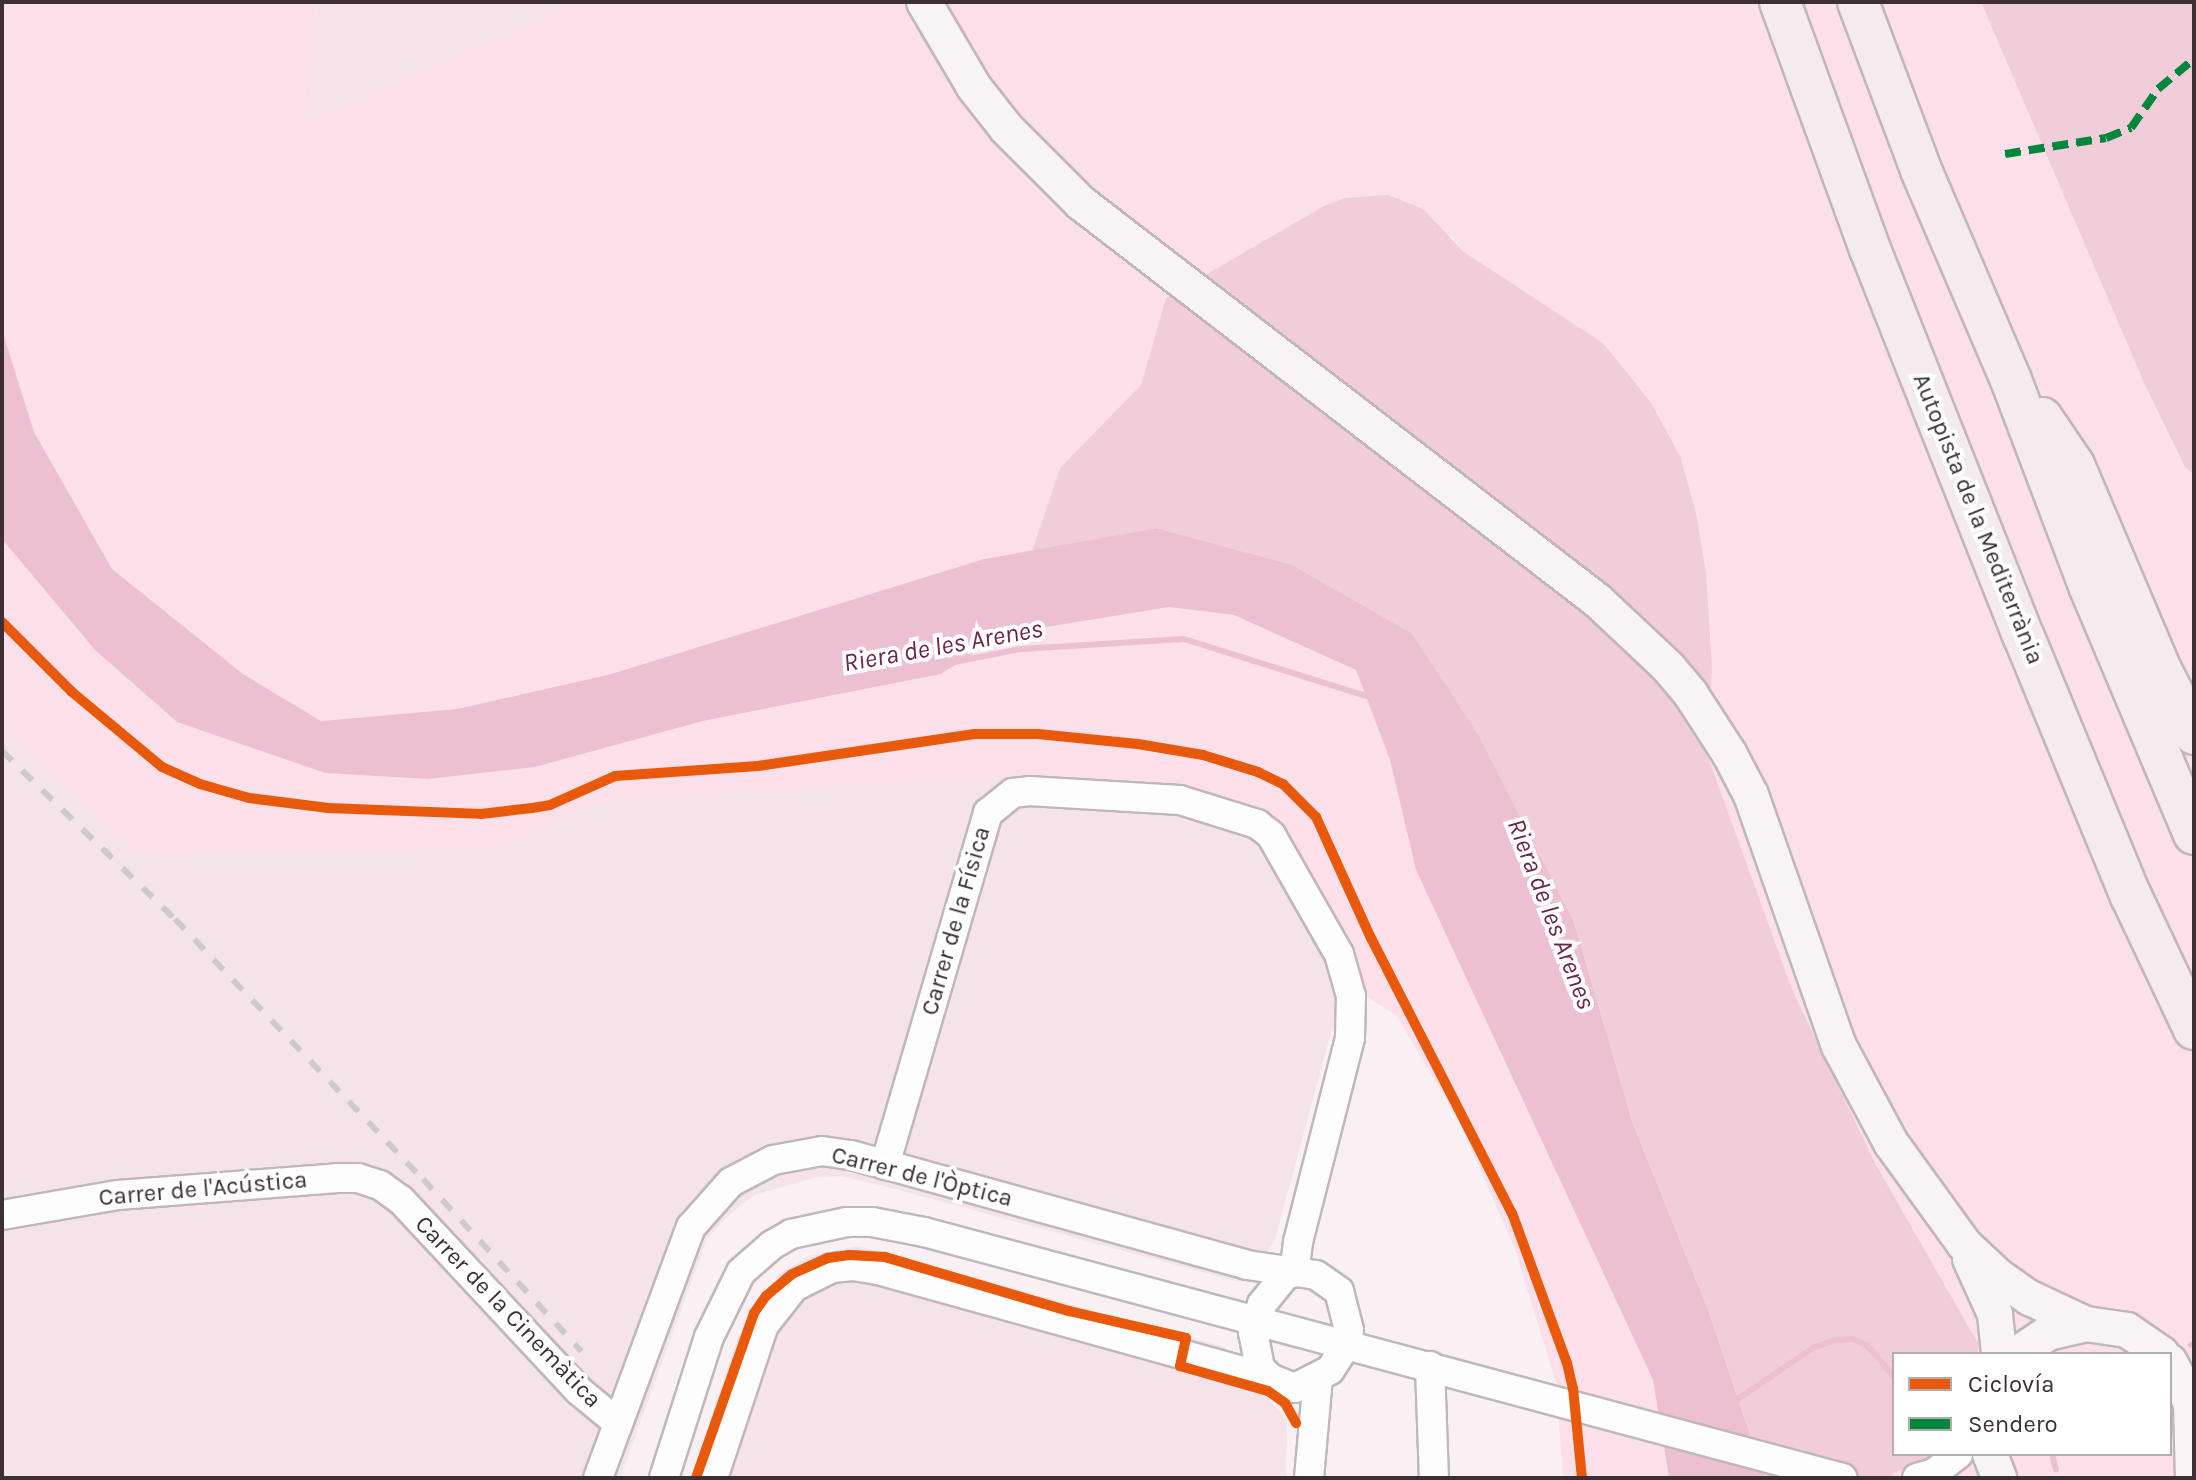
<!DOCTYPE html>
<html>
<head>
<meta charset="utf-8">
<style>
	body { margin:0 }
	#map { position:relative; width:2196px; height:1480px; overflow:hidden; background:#f8f0f3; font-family:Karla,sans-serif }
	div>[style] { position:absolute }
	.built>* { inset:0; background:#f5e3ea }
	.green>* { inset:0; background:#fbdfe9 }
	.forest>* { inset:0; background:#f1cdda }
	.water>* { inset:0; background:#edc0d1 }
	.stream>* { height:6px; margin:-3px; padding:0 3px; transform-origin:3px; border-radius:3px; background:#edc0d1 }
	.roads { filter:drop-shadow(2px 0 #c1b7ba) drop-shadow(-2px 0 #c1b7ba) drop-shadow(0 2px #c1b7ba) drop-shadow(0 -2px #c1b7ba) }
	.minor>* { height:28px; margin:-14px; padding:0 14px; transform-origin:14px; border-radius:14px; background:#fefdfd }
	.major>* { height:34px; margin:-17px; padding:0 17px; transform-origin:17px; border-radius:17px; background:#f8f3f5 }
	.highway>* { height:40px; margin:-20px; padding:0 20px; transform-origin:20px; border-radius:20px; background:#f5eaee }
	.rail>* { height:6px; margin-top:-3px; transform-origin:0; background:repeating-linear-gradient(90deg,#cdcacb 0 14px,transparent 0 28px) }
	.quiet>* { height:8px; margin-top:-4px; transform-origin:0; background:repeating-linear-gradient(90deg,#00873e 0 16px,transparent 0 24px) }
	.cycleway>* { height:10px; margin:-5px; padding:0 5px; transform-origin:5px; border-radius:5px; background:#e8590c }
	span { translate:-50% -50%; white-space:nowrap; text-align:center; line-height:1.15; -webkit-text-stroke:8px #fff; paint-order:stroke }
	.street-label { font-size:24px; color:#3d2f34 }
	.water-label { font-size:26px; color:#6c2646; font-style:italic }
	.frame { position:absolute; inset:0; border:4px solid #3d2f34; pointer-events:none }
	.legend { position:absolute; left:1892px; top:1352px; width:280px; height:104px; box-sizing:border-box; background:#fff; border:2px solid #b1acae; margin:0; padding:10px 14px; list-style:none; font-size:24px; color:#3d2f34 }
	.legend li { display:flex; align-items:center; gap:16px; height:40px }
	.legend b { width:40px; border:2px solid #b1acae }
</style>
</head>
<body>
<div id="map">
	<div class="built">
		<i style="clip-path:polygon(316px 2px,574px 2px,310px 121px)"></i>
		<i style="clip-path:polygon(2px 729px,136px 853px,489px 850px,609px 800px,1016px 776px,1180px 788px,1253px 809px,1278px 822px,1293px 845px,1366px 996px,1335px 1018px,1274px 1243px,1239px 1282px,884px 1186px,841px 1176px,813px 1178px,754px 1195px,728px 1216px,707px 1239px,620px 1478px,2px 1478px)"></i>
		<i style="clip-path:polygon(859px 1246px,1225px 1347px,1287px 1421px,1286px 1478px,691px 1478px,738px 1337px,758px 1298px,781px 1273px,809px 1256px)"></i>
	</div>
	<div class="green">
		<i style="clip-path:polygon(2px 2px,316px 2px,310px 120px,574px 2px,1981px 2px,2145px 385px,2185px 467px,2194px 475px,2194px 1478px,1893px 1478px,1894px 1473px,1937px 1454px,2170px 1454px,2170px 1354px,1977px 1354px,1979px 1345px,1875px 1163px,1792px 989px,1707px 754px,1711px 640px,1696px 512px,1680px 456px,1651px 401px,1603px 343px,1464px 252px,1450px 234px,1166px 298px,1141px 385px,1060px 468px,1032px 551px,984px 559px,610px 674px,457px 709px,321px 721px,243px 674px,112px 569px,34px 432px,2px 330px)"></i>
		<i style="clip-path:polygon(2px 539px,95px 650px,177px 722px,325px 773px,428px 779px,535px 767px,703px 721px,941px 674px,1004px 634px,1169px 607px,1234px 615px,1356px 670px,1390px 760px,1416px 870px,1653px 1380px,1669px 1478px,1563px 1478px,1556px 1383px,1515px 1249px,1458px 1119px,1396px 1015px,1366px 996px,1293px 845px,1278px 822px,1253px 809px,1180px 788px,1016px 776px,609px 800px,489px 850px,136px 853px,2px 729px)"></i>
	</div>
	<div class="forest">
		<i style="clip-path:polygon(1981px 2px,2194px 2px,2194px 475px,2185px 467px,2145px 385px)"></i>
		<i style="clip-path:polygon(1388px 195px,1423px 209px,1464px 252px,1603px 343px,1651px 402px,1680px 456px,1696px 512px,1706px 573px,1712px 666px,1707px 754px,1792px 989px,1875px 1163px,1979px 1345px,1977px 1354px,1894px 1354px,1894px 1454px,1937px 1454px,1894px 1473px,1893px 1478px,1765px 1478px,1707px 1307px,1633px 1124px,1575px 925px,1290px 564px,1157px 528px,1032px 551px,1060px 468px,1141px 385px,1166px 298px,1324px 206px,1345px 198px)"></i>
	</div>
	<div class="water">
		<i style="clip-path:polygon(2px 330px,34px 432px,112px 569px,243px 674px,321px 721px,457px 709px,611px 674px,984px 559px,1157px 528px,1290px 564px,1411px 633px,1479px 736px,1575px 925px,1633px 1124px,1707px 1307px,1765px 1478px,1669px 1478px,1653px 1380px,1416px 870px,1390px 760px,1356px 670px,1234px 615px,1169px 607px,1004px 634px,941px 674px,703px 721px,535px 767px,428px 779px,325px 773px,177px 722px,95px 650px,2px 539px)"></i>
	</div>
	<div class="stream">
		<i style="left:954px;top:662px;width:68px;rotate:-11deg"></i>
		<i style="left:1021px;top:649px;width:163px;rotate:-3.5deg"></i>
		<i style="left:1184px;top:639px;width:197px;rotate:17.4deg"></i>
		<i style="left:2191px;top:1345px;width:3px;rotate:-18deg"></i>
		<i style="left:1732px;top:1403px;width:98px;rotate:-34.2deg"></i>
		<i style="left:1813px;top:1348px;width:23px;rotate:-20deg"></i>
		<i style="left:1835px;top:1340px;width:18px;rotate:-3deg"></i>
		<i style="left:1853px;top:1339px;width:17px;rotate:25deg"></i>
		<i style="left:1868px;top:1346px;width:40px;rotate:50deg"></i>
		<i style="left:2052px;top:1454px;width:16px;rotate:76deg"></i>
	</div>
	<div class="roads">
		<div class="minor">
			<i style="left:885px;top:1165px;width:367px;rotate:-73.7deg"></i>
			<i style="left:988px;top:813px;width:32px;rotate:-39deg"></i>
			<i style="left:1013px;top:793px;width:16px;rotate:-7deg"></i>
			<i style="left:1029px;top:791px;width:151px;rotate:3.4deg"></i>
			<i style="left:1180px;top:800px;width:81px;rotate:17.3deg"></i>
			<i style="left:1257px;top:824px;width:18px;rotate:38deg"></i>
			<i style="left:1271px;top:835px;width:137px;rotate:60.3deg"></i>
			<i style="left:1339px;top:954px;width:44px;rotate:74.1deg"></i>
			<i style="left:1351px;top:996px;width:42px;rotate:91.4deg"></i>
			<i style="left:1350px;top:1038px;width:211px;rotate:104.3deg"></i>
			<i style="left:1298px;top:1242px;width:31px;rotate:97deg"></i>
			<i style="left:2px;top:1215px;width:118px;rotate:-9.8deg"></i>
			<i style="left:118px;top:1195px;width:220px;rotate:-4.4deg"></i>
			<i style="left:337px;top:1178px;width:21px"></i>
			<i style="left:358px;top:1178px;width:23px;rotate:18deg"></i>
			<i style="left:380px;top:1185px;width:26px;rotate:36deg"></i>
			<i style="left:401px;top:1200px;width:260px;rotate:47deg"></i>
			<i style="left:578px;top:1390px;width:52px;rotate:39.5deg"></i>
			<i style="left:1430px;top:1366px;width:112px;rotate:88deg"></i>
			<i style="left:598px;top:1478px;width:268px;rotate:-69.7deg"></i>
			<i style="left:691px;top:1227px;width:60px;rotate:-48.4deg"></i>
			<i style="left:731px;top:1182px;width:47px;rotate:-27.6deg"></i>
			<i style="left:773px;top:1160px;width:50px;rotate:-10.4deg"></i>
			<i style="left:822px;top:1151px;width:29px;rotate:8deg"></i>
			<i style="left:851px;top:1155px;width:411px;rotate:15.5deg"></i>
			<i style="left:1247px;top:1265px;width:70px;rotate:8.2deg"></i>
			<i style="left:1316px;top:1275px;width:28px;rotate:35deg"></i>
			<i style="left:1339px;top:1291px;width:40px;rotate:75.6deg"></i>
			<i style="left:1349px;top:1330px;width:14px;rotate:98deg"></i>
			<i style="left:1347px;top:1344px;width:31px;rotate:123deg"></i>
			<i style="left:1330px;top:1370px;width:39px;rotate:153deg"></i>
			<i style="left:1295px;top:1388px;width:26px;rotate:-159deg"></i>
			<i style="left:1271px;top:1379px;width:16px;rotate:-135deg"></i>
			<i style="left:1260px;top:1368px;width:36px;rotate:-101deg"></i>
			<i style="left:1253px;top:1333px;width:30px;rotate:-73deg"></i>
			<i style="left:1262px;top:1304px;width:41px;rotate:-50.9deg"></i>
			<i style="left:664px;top:1478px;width:148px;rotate:-72.3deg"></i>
			<i style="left:709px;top:1337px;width:72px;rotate:-63.8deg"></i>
			<i style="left:741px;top:1272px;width:41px;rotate:-41.1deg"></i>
			<i style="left:772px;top:1245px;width:22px;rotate:-30deg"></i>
			<i style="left:791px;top:1234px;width:57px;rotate:-12.1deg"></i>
			<i style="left:847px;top:1222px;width:25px"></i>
			<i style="left:872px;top:1222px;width:53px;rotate:10.9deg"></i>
			<i style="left:924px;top:1232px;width:951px;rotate:14.99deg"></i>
			<i style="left:713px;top:1478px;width:161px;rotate:-71.6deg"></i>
			<i style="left:764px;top:1325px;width:48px;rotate:-51.7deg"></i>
			<i style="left:794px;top:1287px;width:42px;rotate:-26.6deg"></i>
			<i style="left:832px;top:1268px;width:21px;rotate:-5deg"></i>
			<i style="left:853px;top:1266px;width:25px;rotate:9deg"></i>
			<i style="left:878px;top:1270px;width:408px;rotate:15.5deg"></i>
			<i style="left:1309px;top:1478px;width:101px;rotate:-84.9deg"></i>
			<i style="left:1917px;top:1478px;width:18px;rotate:-16deg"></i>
			<i style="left:1934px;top:1473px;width:31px;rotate:-38deg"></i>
		</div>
		<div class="major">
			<i style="left:924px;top:2px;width:99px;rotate:59.5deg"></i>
			<i style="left:974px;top:87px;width:53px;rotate:51.8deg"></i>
			<i style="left:1007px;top:129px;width:105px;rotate:45deg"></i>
			<i style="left:1081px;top:203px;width:652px;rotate:37.59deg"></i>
			<i style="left:1598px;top:601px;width:98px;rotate:43.3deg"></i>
			<i style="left:1669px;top:668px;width:33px;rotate:50deg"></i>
			<i style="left:1690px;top:693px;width:72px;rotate:57deg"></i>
			<i style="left:1729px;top:753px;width:47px;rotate:62.4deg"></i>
			<i style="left:1751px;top:795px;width:266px;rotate:70.7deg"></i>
			<i style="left:1839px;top:1046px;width:110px;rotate:61.8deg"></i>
			<i style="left:1891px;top:1143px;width:125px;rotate:54.1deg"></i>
			<i style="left:1964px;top:1244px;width:47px;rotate:43.3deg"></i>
			<i style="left:1998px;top:1276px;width:39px;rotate:35deg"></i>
			<i style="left:2030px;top:1298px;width:62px;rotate:24.9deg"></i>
			<i style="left:1970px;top:1259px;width:60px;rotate:65.6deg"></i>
			<i style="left:1995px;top:1314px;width:40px;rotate:84.3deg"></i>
			<i style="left:2017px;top:1354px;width:37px;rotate:-34deg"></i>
			<i style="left:2048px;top:1333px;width:39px;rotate:-13deg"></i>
			<i style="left:2086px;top:1324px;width:41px;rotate:8.3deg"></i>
			<i style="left:2127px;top:1330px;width:42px;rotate:34.4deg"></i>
			<i style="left:2170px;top:1362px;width:46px;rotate:62.9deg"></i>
			<i style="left:2191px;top:1403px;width:75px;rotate:88.5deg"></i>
			<i style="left:1990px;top:1454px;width:26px;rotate:69deg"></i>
		</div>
		<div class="highway">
			<i style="left:1780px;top:2px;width:263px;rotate:70deg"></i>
			<i style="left:1870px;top:249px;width:417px;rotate:68.4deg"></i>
			<i style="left:2024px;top:637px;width:280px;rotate:67.6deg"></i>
			<i style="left:2131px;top:896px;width:147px;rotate:64.7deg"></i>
			<i style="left:1858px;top:2px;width:179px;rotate:69.4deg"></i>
			<i style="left:1921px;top:170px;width:228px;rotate:66.8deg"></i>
			<i style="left:2011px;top:380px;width:222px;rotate:69.2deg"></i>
			<i style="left:2090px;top:588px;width:267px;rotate:67.1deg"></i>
			<i style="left:2042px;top:418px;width:57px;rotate:55.8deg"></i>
			<i style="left:2074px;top:465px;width:223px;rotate:67deg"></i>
			<i style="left:2161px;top:670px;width:72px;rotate:62.7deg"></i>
		</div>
	</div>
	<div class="rail">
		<i style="left:2px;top:751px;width:241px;rotate:44.2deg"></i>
		<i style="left:175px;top:919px;width:359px;rotate:46.4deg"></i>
		<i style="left:423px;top:1179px;width:234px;rotate:47.4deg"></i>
	</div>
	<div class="quiet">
		<i style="left:2005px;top:154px;width:102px;rotate:-9deg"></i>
		<i style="left:2106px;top:138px;width:27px;rotate:-22deg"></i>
		<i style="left:2131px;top:128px;width:47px;rotate:-55.3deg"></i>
		<i style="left:2158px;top:89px;width:47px;rotate:-39.8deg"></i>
	</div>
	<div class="cycleway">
		<i style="left:2px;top:622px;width:99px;rotate:45deg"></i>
		<i style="left:72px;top:692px;width:117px;rotate:39.8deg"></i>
		<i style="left:162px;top:767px;width:42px;rotate:24.1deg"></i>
		<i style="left:200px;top:784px;width:51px;rotate:15.9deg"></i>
		<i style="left:249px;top:798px;width:80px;rotate:7.2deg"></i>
		<i style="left:328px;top:808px;width:153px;rotate:2.2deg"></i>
		<i style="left:481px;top:814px;width:51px;rotate:-6.7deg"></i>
		<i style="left:532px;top:808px;width:18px;rotate:-9deg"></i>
		<i style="left:550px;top:805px;width:71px;rotate:-24deg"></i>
		<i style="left:615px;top:776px;width:143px;rotate:-4deg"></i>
		<i style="left:758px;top:766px;width:219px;rotate:-8.4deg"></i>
		<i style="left:975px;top:734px;width:63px"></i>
		<i style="left:1038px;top:734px;width:100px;rotate:5.7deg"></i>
		<i style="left:1138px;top:744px;width:66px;rotate:9.6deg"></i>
		<i style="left:1203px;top:755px;width:58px;rotate:17.2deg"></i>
		<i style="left:1258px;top:772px;width:28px;rotate:26deg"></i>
		<i style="left:1283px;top:784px;width:47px;rotate:45deg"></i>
		<i style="left:1316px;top:817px;width:133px;rotate:65.6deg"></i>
		<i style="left:1371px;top:938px;width:309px;rotate:62.9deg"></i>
		<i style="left:1512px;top:1213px;width:160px;rotate:69.9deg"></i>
		<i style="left:1567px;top:1363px;width:26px;rotate:77deg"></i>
		<i style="left:1573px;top:1388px;width:90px;rotate:84.3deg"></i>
		<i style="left:696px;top:1478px;width:175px;rotate:-70.6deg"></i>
		<i style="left:754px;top:1313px;width:21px;rotate:-55deg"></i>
		<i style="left:766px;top:1296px;width:34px;rotate:-40deg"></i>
		<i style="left:792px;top:1274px;width:39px;rotate:-24deg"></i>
		<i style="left:828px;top:1258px;width:21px;rotate:-8deg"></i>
		<i style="left:849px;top:1255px;width:36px;rotate:3deg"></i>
		<i style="left:885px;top:1257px;width:192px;rotate:16.4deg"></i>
		<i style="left:1069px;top:1311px;width:120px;rotate:13deg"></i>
		<i style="left:1186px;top:1338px;width:29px;rotate:102deg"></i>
		<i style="left:1180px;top:1366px;width:91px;rotate:15.9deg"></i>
		<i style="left:1268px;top:1391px;width:21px;rotate:35deg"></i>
		<i style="left:1285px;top:1403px;width:23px;rotate:61deg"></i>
	</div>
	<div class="street-label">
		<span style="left:1978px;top:519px;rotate:68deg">Autopista de la Mediterrània</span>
		<span style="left:956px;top:921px;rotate:-74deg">Carrer de la Física</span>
		<span style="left:922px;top:1177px;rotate:14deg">Carrer de l'Òptica</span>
		<span style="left:203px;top:1189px;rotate:-5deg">Carrer de l'Acústica</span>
		<span style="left:508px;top:1312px;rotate:46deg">Carrer de la Cinemàtica</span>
	</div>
	<div class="water-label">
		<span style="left:943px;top:646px;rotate:-10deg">Riera de les Arenes</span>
		<span style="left:1551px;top:914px;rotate:69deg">Riera de les Arenes</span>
	</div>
	<div class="frame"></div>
	<ul class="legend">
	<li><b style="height:10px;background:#e8590c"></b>Ciclovía</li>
	<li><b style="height:10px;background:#00873e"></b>Sendero</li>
	</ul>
</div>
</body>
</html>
